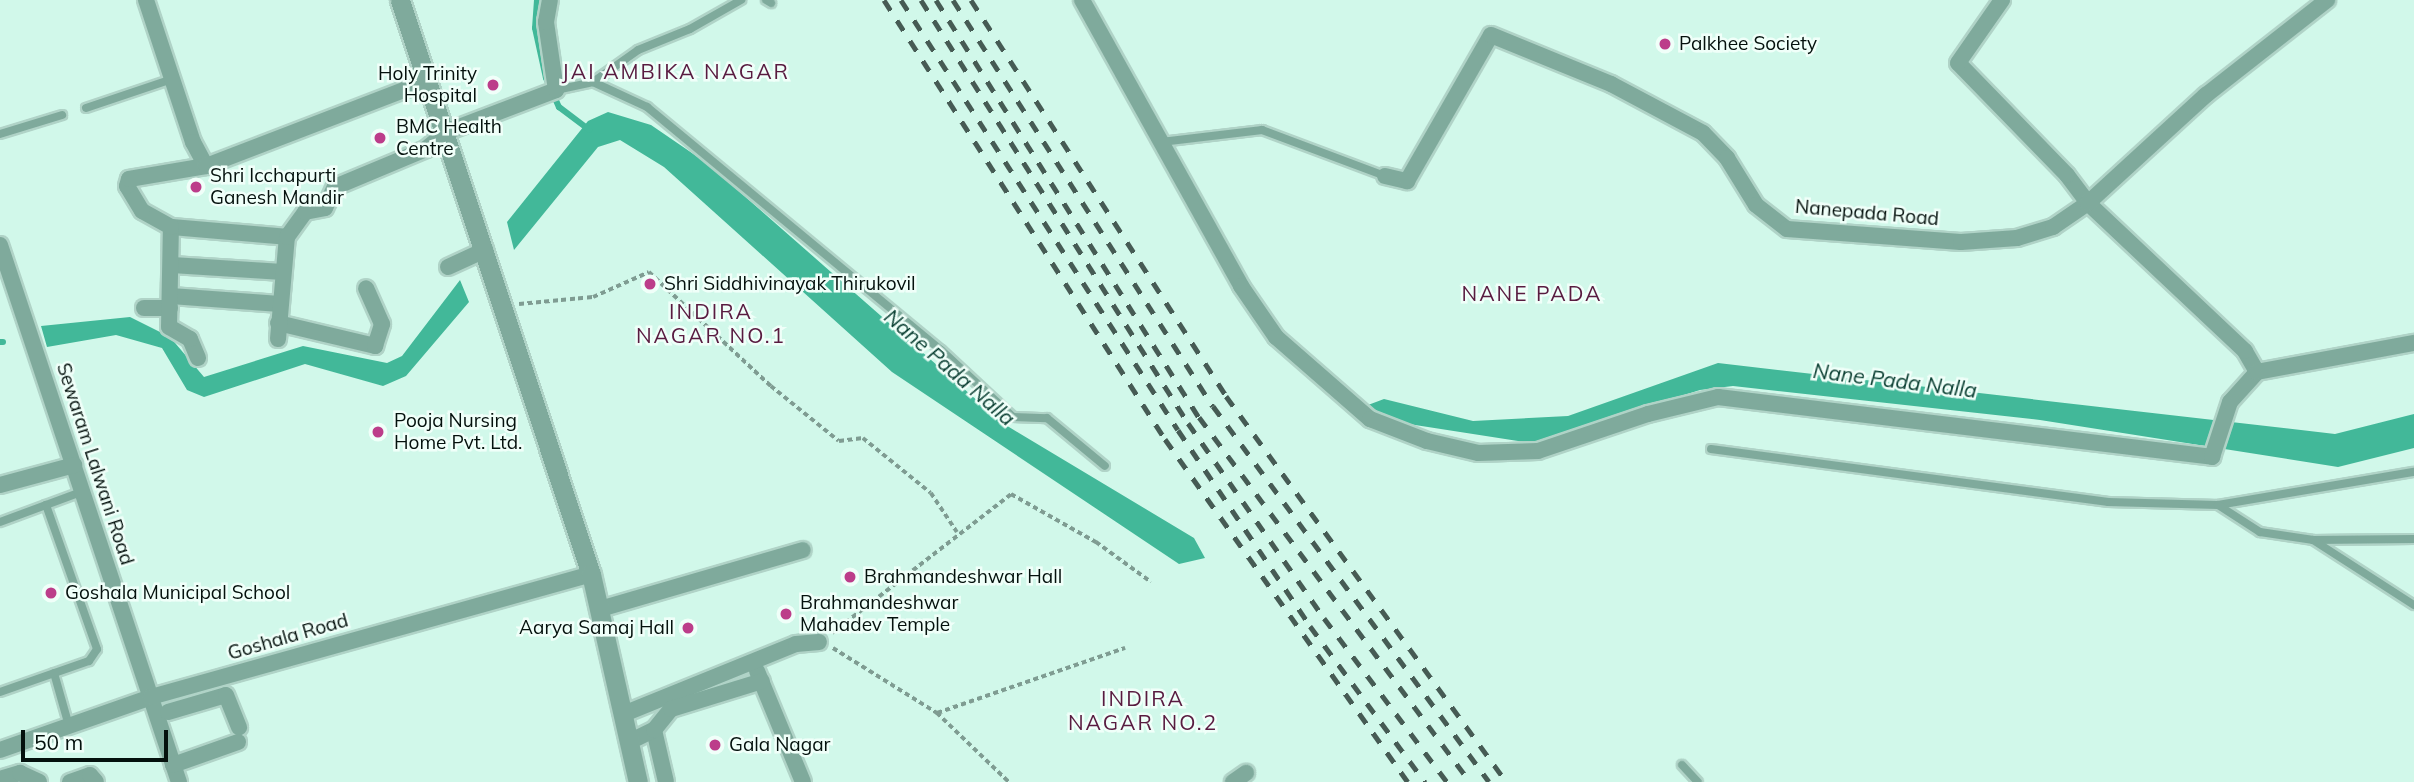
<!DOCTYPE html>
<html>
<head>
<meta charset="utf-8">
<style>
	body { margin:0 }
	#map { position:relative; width:2414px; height:782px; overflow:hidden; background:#d1f8ea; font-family:Mulish,sans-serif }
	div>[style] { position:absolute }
	.water>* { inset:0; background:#42b899 }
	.stream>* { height:6px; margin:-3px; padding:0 3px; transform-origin:3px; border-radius:3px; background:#42b899 }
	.path>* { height:3.5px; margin-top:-1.75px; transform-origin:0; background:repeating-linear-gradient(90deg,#7f9c92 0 5px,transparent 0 8.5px) }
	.roads { filter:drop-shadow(2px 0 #b0d3c7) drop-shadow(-2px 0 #b0d3c7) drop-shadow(0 2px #b0d3c7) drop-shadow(0 -2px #b0d3c7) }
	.service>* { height:8px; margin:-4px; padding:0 4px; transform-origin:4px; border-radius:4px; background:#7faa9c }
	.minor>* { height:16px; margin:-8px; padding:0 8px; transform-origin:8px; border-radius:8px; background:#7faa9c }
	.tertiary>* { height:19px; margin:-9.5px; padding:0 9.5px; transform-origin:9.5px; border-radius:9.5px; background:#7faa9c }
	.rail>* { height:5px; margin-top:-2.5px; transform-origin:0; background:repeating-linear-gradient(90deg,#465b54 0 12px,transparent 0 24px) }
	.dots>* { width:19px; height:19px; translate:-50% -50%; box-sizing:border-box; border:4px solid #f0fff9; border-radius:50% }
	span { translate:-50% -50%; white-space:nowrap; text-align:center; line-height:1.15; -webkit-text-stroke:5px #f0fff9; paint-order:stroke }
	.poi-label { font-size:19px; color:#04110d }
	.left { translate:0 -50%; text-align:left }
	.right { translate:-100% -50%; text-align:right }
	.street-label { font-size:19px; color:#04110d }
	.neighbourhood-label { font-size:21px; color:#581b40; letter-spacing:2px }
	.water-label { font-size:21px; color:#0b4033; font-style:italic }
	.scale { position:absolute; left:21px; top:730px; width:147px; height:32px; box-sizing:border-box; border:4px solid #04110d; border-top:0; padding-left:9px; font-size:21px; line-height:24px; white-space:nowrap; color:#04110d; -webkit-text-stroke:5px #f0fff9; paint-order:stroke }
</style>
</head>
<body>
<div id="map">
	<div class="water">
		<i style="clip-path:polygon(608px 112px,651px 125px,708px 164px,1004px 424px,1194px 538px,1205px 558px,1179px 564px,892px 372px,664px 167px,620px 140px,598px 147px,514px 250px,507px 222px,588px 121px)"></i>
		<i style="clip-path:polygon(460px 280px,469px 302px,406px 376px,383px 386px,305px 364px,204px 397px,187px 390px,162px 348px,116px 335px,47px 347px,41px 326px,130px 317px,170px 337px,204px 377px,303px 346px,387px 363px,402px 356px)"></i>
		<i style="clip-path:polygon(1718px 363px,2335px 434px,2414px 414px,2414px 448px,2338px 467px,2040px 420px,1733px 386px,1700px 390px,1531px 443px,1383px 420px,1368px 405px,1384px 399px,1473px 421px,1568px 416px)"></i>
	</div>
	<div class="stream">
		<i style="left:537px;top:0;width:28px;rotate:94deg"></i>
		<i style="left:535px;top:28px;width:51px;rotate:77.6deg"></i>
		<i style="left:546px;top:78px;width:32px;rotate:66deg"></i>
		<i style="left:559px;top:107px;width:38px;rotate:37deg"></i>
		<i style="left:0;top:342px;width:3px"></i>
	</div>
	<div class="path">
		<i style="left:519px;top:304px;width:74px;rotate:-5.4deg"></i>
		<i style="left:593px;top:297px;width:61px;rotate:-24.1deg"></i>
		<i style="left:649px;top:272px;width:167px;rotate:43.1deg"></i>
		<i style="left:771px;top:386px;width:87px;rotate:39deg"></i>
		<i style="left:839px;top:441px;width:24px;rotate:-7deg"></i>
		<i style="left:863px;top:438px;width:87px;rotate:39deg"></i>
		<i style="left:931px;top:493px;width:47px;rotate:56.3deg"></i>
		<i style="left:832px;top:633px;width:227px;rotate:-37.8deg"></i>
		<i style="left:1011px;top:494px;width:98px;rotate:29.5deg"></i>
		<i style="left:1096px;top:542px;width:68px;rotate:36deg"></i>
		<i style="left:833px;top:648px;width:123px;rotate:32deg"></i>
		<i style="left:937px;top:713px;width:100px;rotate:43.8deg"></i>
		<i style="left:937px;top:713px;width:199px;rotate:-19.1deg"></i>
	</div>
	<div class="roads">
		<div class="service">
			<i style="left:766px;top:0;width:6px;rotate:31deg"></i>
			<i style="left:593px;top:82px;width:60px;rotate:24.8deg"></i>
			<i style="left:647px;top:107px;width:381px;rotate:39.6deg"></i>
			<i style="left:941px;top:350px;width:98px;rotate:42.9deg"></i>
			<i style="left:1013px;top:417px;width:34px;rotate:2deg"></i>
			<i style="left:1047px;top:418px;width:75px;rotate:39.6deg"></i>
			<i style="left:556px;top:90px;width:38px;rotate:-12deg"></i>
			<i style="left:593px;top:82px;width:55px;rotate:-35.4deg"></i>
			<i style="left:638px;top:50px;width:56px;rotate:-22deg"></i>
			<i style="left:690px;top:29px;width:59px;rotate:-29.6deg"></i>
			<i style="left:86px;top:108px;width:91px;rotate:-18.6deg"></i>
			<i style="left:0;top:134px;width:65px;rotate:-17deg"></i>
			<i style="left:1161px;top:142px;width:102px;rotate:-6.8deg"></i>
			<i style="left:1262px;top:130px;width:131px;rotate:20.5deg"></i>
			<i style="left:1711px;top:449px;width:401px;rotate:7.6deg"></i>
			<i style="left:2108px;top:502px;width:110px;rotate:1.6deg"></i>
			<i style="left:2218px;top:505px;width:199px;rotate:-9.6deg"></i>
			<i style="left:2218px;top:505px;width:50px;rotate:32.7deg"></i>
			<i style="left:2260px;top:532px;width:54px;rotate:8.6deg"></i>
			<i style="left:2313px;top:540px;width:101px;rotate:-0.6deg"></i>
			<i style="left:0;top:522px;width:86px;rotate:-20.3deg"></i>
			<i style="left:2313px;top:540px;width:120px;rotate:32.8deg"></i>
			<i style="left:54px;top:673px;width:55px;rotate:74.2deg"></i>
			<i style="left:0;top:692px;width:94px;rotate:-19.2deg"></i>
			<i style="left:89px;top:661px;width:14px;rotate:-56deg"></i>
			<i style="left:97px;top:649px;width:153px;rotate:-109.5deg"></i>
			<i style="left:1682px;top:765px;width:23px;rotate:47deg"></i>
		</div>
		<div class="minor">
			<i style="left:146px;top:0;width:150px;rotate:71.7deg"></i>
			<i style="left:193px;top:142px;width:27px;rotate:62deg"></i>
			<i style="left:1082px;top:0;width:327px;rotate:60.9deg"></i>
			<i style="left:1241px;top:286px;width:62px;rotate:55.5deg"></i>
			<i style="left:1276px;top:337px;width:125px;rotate:41.1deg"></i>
			<i style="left:1370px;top:419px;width:61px;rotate:21.1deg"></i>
			<i style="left:1427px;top:441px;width:52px;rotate:13.2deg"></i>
			<i style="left:1478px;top:453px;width:60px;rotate:-1.9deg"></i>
			<i style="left:1538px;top:451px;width:116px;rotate:-18.6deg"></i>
			<i style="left:1648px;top:414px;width:72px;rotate:-13.7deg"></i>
			<i style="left:1718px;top:397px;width:498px;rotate:6.9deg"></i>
			<i style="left:2212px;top:457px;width:58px;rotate:-71.9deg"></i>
			<i style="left:2230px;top:402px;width:40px;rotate:-48deg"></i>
			<i style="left:2257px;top:372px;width:24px;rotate:-120deg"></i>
			<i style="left:2245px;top:351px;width:216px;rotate:-136.7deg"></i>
			<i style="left:2088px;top:203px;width:35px;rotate:-127deg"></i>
			<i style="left:2067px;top:175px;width:156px;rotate:-134.2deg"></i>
			<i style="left:1958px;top:63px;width:77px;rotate:-55.1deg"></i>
			<i style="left:1385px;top:176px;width:23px;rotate:13deg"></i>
			<i style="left:1407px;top:181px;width:168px;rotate:-60.1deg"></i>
			<i style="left:1491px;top:35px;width:130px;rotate:22.2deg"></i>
			<i style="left:1611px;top:84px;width:104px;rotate:28deg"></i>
			<i style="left:1703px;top:133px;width:35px;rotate:46deg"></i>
			<i style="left:1727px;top:158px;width:55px;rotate:58.3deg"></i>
			<i style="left:1756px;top:205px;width:39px;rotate:38deg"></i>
			<i style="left:1787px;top:229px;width:174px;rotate:4.3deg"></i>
			<i style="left:1961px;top:242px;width:56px;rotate:-4.1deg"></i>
			<i style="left:2017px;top:238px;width:38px;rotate:-17deg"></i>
			<i style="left:2053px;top:227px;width:42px;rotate:-34.4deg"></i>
			<i style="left:2088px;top:203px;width:160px;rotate:-42.5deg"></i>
			<i style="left:2206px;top:95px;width:154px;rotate:-38.1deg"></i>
			<i style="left:171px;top:227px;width:116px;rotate:4.9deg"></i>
			<i style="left:0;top:245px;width:566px;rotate:71.57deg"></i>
			<i style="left:172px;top:265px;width:111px;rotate:3.6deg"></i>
			<i style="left:448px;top:267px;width:41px;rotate:-24.7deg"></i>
			<i style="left:171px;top:296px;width:109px;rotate:4.2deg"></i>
			<i style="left:144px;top:308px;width:26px"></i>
			<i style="left:278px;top:323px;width:100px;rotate:13.3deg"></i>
			<i style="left:375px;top:346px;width:23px;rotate:-72deg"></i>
			<i style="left:382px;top:324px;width:39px;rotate:-114deg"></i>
			<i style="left:278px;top:339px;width:102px;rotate:-85deg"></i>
			<i style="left:287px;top:237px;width:31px;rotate:-54deg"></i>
			<i style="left:305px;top:212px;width:20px;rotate:-11deg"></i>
			<i style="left:325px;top:208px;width:23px;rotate:-65deg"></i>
			<i style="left:335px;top:187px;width:99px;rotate:-22.7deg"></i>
			<i style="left:426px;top:149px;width:26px;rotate:-40deg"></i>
			<i style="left:446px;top:132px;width:118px;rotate:-20.9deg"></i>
			<i style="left:556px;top:90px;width:69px;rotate:-98.4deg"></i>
			<i style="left:546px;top:22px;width:22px;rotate:-80deg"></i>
			<i style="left:198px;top:358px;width:21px;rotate:-113deg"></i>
			<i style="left:190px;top:339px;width:24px;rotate:-150deg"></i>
			<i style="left:169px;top:327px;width:100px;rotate:-88.9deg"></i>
			<i style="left:171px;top:227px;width:33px;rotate:-151deg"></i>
			<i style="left:142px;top:211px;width:29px;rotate:-121deg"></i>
			<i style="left:127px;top:186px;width:7px;rotate:-74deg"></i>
			<i style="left:129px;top:179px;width:78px;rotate:-9.6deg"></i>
			<i style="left:206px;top:166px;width:238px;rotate:-21deg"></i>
			<i style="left:2257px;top:372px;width:160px;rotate:-10.5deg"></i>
			<i style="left:0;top:485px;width:77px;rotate:-15.1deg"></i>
			<i style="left:600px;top:609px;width:211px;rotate:-16.2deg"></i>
			<i style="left:757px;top:671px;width:120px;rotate:67.5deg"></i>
			<i style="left:168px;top:712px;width:60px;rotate:-16.3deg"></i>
			<i style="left:226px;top:695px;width:35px;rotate:68deg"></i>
			<i style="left:626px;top:713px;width:183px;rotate:-22.1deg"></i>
			<i style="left:796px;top:644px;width:23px;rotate:-5deg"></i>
			<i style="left:654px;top:730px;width:53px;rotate:77deg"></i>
			<i style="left:631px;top:741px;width:25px;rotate:-26deg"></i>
			<i style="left:654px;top:730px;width:27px;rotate:-51deg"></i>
			<i style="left:671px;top:709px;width:95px;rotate:-17.1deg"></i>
			<i style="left:0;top:750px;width:160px;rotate:-19.3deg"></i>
			<i style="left:151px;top:697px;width:457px;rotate:-15.6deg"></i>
			<i style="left:173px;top:765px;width:69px;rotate:-19.5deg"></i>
			<i style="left:0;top:779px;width:21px;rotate:-17deg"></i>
			<i style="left:20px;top:773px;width:21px;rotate:25deg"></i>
			<i style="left:70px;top:782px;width:21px;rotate:-19deg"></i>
			<i style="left:90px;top:775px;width:9px;rotate:49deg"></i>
			<i style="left:1233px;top:782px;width:16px;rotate:-35deg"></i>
		</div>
		<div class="tertiary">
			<i style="left:400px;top:0;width:605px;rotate:71.6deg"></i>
			<i style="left:591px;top:574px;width:213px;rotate:77.3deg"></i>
		</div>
	</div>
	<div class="rail">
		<i style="left:884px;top:0;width:521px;rotate:57.38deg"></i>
		<i style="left:1165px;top:439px;width:420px;rotate:54.7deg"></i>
		<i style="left:901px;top:0;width:511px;rotate:57.21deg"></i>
		<i style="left:1178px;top:430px;width:236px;rotate:56deg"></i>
		<i style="left:1310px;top:626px;width:194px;rotate:53.6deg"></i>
		<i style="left:921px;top:0;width:500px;rotate:57.74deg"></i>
		<i style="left:1188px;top:423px;width:238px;rotate:55.1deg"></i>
		<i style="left:1324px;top:618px;width:205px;rotate:53.1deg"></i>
		<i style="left:936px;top:0;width:493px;rotate:57.8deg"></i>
		<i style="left:1199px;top:417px;width:455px;rotate:53.4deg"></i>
		<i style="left:953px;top:0;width:482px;rotate:57.4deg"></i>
		<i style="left:1213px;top:406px;width:466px;rotate:53.7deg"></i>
		<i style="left:971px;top:0;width:471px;rotate:57.2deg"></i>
		<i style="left:1226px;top:396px;width:477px;rotate:54deg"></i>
	</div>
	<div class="dots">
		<i style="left:1665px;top:44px;background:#bc3d8a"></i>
		<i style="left:493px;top:85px;background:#bc3d8a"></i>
		<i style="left:380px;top:138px;background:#bc3d8a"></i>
		<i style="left:196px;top:187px;background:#bc3d8a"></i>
		<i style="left:650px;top:284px;background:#bc3d8a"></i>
		<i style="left:378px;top:432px;background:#bc3d8a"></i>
		<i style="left:850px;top:577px;background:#bc3d8a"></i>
		<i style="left:51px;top:593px;background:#bc3d8a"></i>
		<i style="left:786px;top:614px;background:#bc3d8a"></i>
		<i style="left:688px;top:628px;background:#bc3d8a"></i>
		<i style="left:715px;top:745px;background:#bc3d8a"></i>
	</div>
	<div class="poi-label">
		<span class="left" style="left:1679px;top:44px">Palkhee Society</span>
		<span class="right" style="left:477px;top:85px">Holy Trinity<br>Hospital</span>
		<span class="left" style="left:396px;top:138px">BMC Health<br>Centre</span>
		<span class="left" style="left:210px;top:187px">Shri Icchapurti<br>Ganesh Mandir</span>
		<span class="left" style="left:664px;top:284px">Shri Siddhivinayak Thirukovil</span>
		<span class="left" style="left:394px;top:432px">Pooja Nursing<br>Home Pvt. Ltd.</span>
		<span class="left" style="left:864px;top:577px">Brahmandeshwar Hall</span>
		<span class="left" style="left:65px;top:593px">Goshala Municipal School</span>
		<span class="left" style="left:800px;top:614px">Brahmandeshwar<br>Mahadev Temple</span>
		<span class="right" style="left:674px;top:628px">Aarya Samaj Hall</span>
		<span class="left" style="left:729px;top:745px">Gala Nagar</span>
	</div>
	<div class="street-label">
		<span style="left:1867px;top:213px;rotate:5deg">Nanepada Road</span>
		<span style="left:95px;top:464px;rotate:72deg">Sewaram Lalwani Road</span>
		<span style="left:288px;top:637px;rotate:-16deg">Goshala Road</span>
	</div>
	<div class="neighbourhood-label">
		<span style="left:676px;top:71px">JAI AMBIKA NAGAR</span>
		<span style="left:1532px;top:293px">NANE PADA</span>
		<span style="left:711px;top:323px">INDIRA<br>NAGAR NO.1</span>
		<span style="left:1143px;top:710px">INDIRA<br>NAGAR NO.2</span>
	</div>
	<div class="water-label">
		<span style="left:950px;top:367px;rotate:41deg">Nane Pada Nalla</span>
		<span style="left:1895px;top:380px;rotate:7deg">Nane Pada Nalla</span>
	</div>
	<div class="scale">50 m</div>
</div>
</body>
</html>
